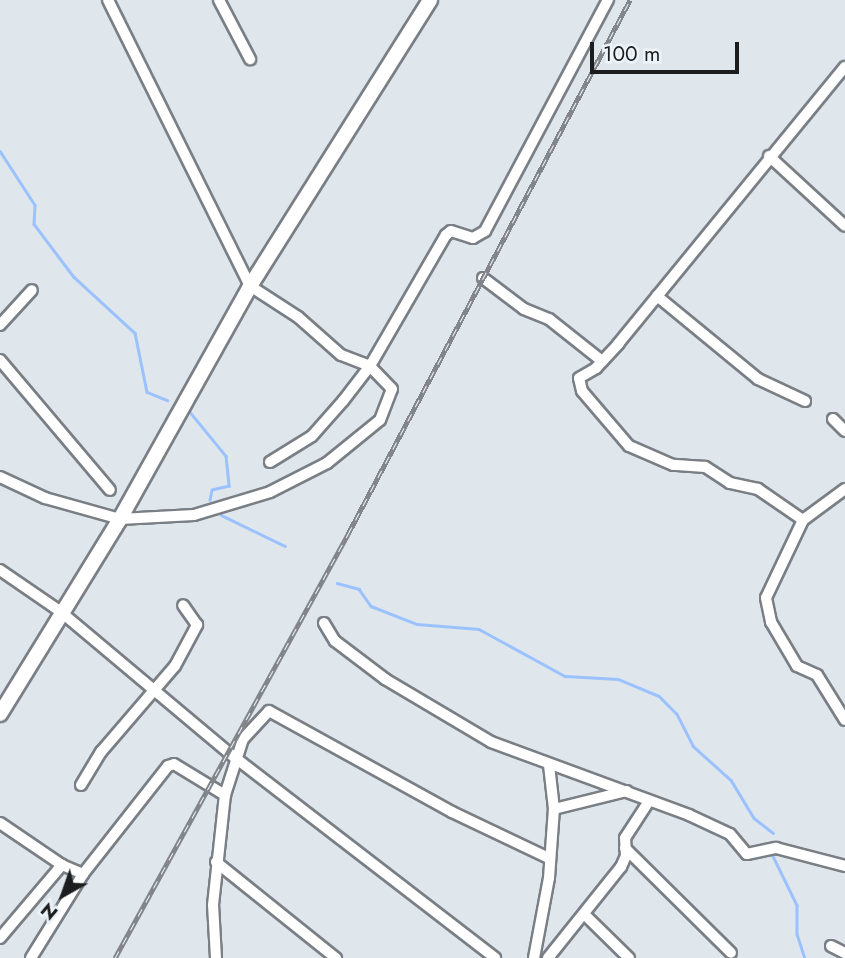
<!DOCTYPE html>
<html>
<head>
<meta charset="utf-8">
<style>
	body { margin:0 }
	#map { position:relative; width:845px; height:958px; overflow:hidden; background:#dfe6ec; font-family:Jost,sans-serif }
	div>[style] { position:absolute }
	.stream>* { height:2.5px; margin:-1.25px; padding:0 1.25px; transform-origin:1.25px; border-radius:1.25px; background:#9bc2fe }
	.roads { filter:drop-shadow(2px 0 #797f84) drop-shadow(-2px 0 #797f84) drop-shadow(0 2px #797f84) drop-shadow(0 -2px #797f84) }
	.minor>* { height:10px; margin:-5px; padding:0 5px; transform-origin:5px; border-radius:5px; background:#fff }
	.highway>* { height:14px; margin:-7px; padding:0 7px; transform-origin:7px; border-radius:7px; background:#fff }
	.rail>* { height:5px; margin-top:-2.5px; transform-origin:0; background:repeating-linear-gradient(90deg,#edf4f9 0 8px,#82868b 0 16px); box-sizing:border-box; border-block:2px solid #82868b }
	span { translate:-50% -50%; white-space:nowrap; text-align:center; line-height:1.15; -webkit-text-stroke:5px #edf4f9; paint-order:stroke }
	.north { position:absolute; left:28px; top:860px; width:70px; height:70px; -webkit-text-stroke:5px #edf4f9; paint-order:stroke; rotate:220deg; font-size:19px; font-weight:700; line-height:28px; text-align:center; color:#1b1d1f }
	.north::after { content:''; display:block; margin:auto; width:24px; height:32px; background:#1b1d1f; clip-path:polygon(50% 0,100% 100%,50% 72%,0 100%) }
	.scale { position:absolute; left:590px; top:42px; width:149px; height:32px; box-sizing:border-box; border:4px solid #1b1d1f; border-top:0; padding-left:9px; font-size:21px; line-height:24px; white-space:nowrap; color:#1b1d1f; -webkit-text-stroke:5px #edf4f9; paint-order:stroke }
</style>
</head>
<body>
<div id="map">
	<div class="stream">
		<i style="left:0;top:151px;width:64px;rotate:57.1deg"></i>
		<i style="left:35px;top:205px;width:19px;rotate:93deg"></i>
		<i style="left:34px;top:224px;width:66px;rotate:53deg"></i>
		<i style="left:74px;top:277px;width:83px;rotate:42.6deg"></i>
		<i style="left:135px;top:333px;width:60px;rotate:78.5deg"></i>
		<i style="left:147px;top:392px;width:22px;rotate:22deg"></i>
		<i style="left:190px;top:412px;width:57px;rotate:50.7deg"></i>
		<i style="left:226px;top:456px;width:30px;rotate:84deg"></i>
		<i style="left:229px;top:486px;width:17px;rotate:167deg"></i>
		<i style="left:212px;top:490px;width:10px;rotate:101deg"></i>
		<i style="left:221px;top:515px;width:71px;rotate:25.8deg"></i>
		<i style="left:337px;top:583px;width:23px;rotate:15deg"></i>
		<i style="left:359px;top:589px;width:21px;rotate:55deg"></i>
		<i style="left:371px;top:606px;width:49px;rotate:21.4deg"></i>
		<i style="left:417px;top:624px;width:62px;rotate:4.6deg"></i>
		<i style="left:479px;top:629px;width:98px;rotate:28.7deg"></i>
		<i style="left:565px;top:676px;width:53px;rotate:3.2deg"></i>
		<i style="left:618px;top:679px;width:44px;rotate:22.5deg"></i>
		<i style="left:659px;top:696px;width:25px;rotate:45deg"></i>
		<i style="left:677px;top:714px;width:36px;rotate:63deg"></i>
		<i style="left:693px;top:746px;width:51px;rotate:41.8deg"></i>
		<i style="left:731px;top:780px;width:44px;rotate:58.8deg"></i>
		<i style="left:754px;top:818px;width:24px;rotate:38deg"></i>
		<i style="left:771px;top:852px;width:59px;rotate:63.9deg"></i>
		<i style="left:797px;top:905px;width:29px;rotate:90deg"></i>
		<i style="left:797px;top:934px;width:25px;rotate:72deg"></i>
	</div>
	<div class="roads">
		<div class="minor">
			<i style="left:219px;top:0;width:67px;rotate:62.3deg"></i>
			<i style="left:769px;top:156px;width:103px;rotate:42.6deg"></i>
			<i style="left:483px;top:278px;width:51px;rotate:37.1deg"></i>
			<i style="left:524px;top:309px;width:27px;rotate:22deg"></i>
			<i style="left:549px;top:319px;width:68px;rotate:38.4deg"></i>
			<i style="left:657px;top:296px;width:131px;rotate:39.4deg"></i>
			<i style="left:758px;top:379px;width:52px;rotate:25.1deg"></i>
			<i style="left:0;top:325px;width:47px;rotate:-47.6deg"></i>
			<i style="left:0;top:360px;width:170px;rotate:49.8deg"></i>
			<i style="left:833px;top:419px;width:17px;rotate:45deg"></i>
			<i style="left:270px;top:462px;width:49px;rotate:-31.8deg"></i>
			<i style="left:312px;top:436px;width:47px;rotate:-48.5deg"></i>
			<i style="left:343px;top:401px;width:44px;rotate:-52.4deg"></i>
			<i style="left:370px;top:366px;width:151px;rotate:-59.9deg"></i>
			<i style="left:446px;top:235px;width:6px;rotate:-39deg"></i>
			<i style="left:451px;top:231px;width:23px;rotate:18deg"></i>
			<i style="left:473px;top:238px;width:14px;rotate:-30deg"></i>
			<i style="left:485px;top:231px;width:262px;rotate:-62deg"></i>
			<i style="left:0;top:477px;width:50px;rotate:25deg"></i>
			<i style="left:45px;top:498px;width:78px;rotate:15.6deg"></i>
			<i style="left:120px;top:519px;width:74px;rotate:-3.1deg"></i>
			<i style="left:194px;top:515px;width:79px;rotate:-16.8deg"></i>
			<i style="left:270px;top:492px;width:64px;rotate:-27deg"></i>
			<i style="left:327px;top:463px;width:68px;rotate:-39.1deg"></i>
			<i style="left:380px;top:420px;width:33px;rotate:-69deg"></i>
			<i style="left:392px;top:389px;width:32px;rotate:-134deg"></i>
			<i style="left:370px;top:366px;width:31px;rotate:-159deg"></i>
			<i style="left:341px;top:355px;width:57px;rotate:-138.5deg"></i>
			<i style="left:298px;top:317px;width:57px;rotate:-147.1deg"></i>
			<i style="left:250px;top:286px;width:319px;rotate:-116.4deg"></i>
			<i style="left:845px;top:489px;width:52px;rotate:143.6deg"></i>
			<i style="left:803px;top:520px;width:86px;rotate:115.4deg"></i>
			<i style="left:766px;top:598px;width:25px;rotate:78deg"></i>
			<i style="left:771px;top:622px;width:51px;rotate:59.4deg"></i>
			<i style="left:797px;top:666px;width:22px;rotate:24deg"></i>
			<i style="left:817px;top:675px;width:53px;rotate:58.1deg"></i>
			<i style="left:803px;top:520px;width:55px;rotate:-145.4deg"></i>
			<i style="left:758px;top:489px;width:29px;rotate:-168deg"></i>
			<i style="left:730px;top:483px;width:30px;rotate:-147deg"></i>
			<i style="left:705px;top:467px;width:32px;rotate:-176deg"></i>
			<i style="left:673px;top:465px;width:48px;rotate:-156.6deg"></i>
			<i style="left:629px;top:446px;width:72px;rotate:-130.5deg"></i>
			<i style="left:582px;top:391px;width:13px;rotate:-103deg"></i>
			<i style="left:579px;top:378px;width:20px;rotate:-30deg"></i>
			<i style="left:596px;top:368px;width:33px;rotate:-47deg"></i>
			<i style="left:618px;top:344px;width:358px;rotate:-50.7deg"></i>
			<i style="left:0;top:570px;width:74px;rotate:34.5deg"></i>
			<i style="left:61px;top:612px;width:219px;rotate:40deg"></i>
			<i style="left:229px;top:753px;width:336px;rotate:37.6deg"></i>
			<i style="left:324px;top:623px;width:21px;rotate:59deg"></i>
			<i style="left:335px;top:641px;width:63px;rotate:37.2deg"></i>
			<i style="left:385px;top:679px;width:123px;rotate:30.7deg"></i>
			<i style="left:491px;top:742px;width:211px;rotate:20.2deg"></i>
			<i style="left:689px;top:815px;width:45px;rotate:24.9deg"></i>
			<i style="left:730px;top:834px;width:26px;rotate:50deg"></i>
			<i style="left:747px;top:854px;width:30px;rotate:-12deg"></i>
			<i style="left:776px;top:848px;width:71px;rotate:14.6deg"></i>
			<i style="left:81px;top:785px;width:39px;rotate:-59deg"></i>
			<i style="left:101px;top:752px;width:113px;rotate:-49.3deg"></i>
			<i style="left:175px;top:666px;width:47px;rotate:-61.8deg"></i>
			<i style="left:197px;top:625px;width:24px;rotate:-125deg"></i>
			<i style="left:554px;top:809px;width:75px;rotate:-13.9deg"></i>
			<i style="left:0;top:823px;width:75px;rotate:34.1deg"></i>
			<i style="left:62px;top:865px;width:23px;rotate:23deg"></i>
			<i style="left:625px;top:848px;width:149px;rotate:44.7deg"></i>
			<i style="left:216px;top:862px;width:154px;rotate:38.7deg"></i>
			<i style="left:584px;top:914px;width:63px;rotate:44.4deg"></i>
			<i style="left:0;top:938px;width:96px;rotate:-49.7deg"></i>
			<i style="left:831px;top:946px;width:16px;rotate:27deg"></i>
			<i style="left:31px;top:958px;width:99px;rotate:-58.2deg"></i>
			<i style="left:83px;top:874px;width:137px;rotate:-51.8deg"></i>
			<i style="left:168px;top:766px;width:6px;rotate:-18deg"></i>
			<i style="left:174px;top:764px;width:60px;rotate:31.3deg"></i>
			<i style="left:216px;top:958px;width:53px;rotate:-93.2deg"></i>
			<i style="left:213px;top:905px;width:111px;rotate:-83.8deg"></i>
			<i style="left:225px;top:795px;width:59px;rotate:-72.2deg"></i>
			<i style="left:243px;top:739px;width:38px;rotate:-47deg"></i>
			<i style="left:269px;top:711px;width:209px;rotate:28.9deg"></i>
			<i style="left:452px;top:812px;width:107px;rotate:25.4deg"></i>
			<i style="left:534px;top:958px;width:81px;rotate:-79.4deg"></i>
			<i style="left:549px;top:878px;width:69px;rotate:-85.9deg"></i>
			<i style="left:554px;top:809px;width:44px;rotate:-96.5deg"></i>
			<i style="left:548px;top:958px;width:117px;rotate:-51.3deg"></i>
			<i style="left:621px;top:867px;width:12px;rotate:-66deg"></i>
			<i style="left:626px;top:856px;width:18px;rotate:-93deg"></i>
			<i style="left:625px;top:838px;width:44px;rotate:-57deg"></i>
		</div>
		<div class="highway">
			<i style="left:0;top:714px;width:229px;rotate:-58.4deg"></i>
			<i style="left:120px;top:519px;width:267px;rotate:-60.8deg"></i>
			<i style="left:250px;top:286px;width:338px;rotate:-57.8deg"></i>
		</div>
	</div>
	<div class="rail">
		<i style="left:115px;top:958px;width:484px;rotate:-61.2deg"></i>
		<i style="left:348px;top:534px;width:604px;rotate:-62.16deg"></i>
	</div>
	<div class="north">N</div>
	<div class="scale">100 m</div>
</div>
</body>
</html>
